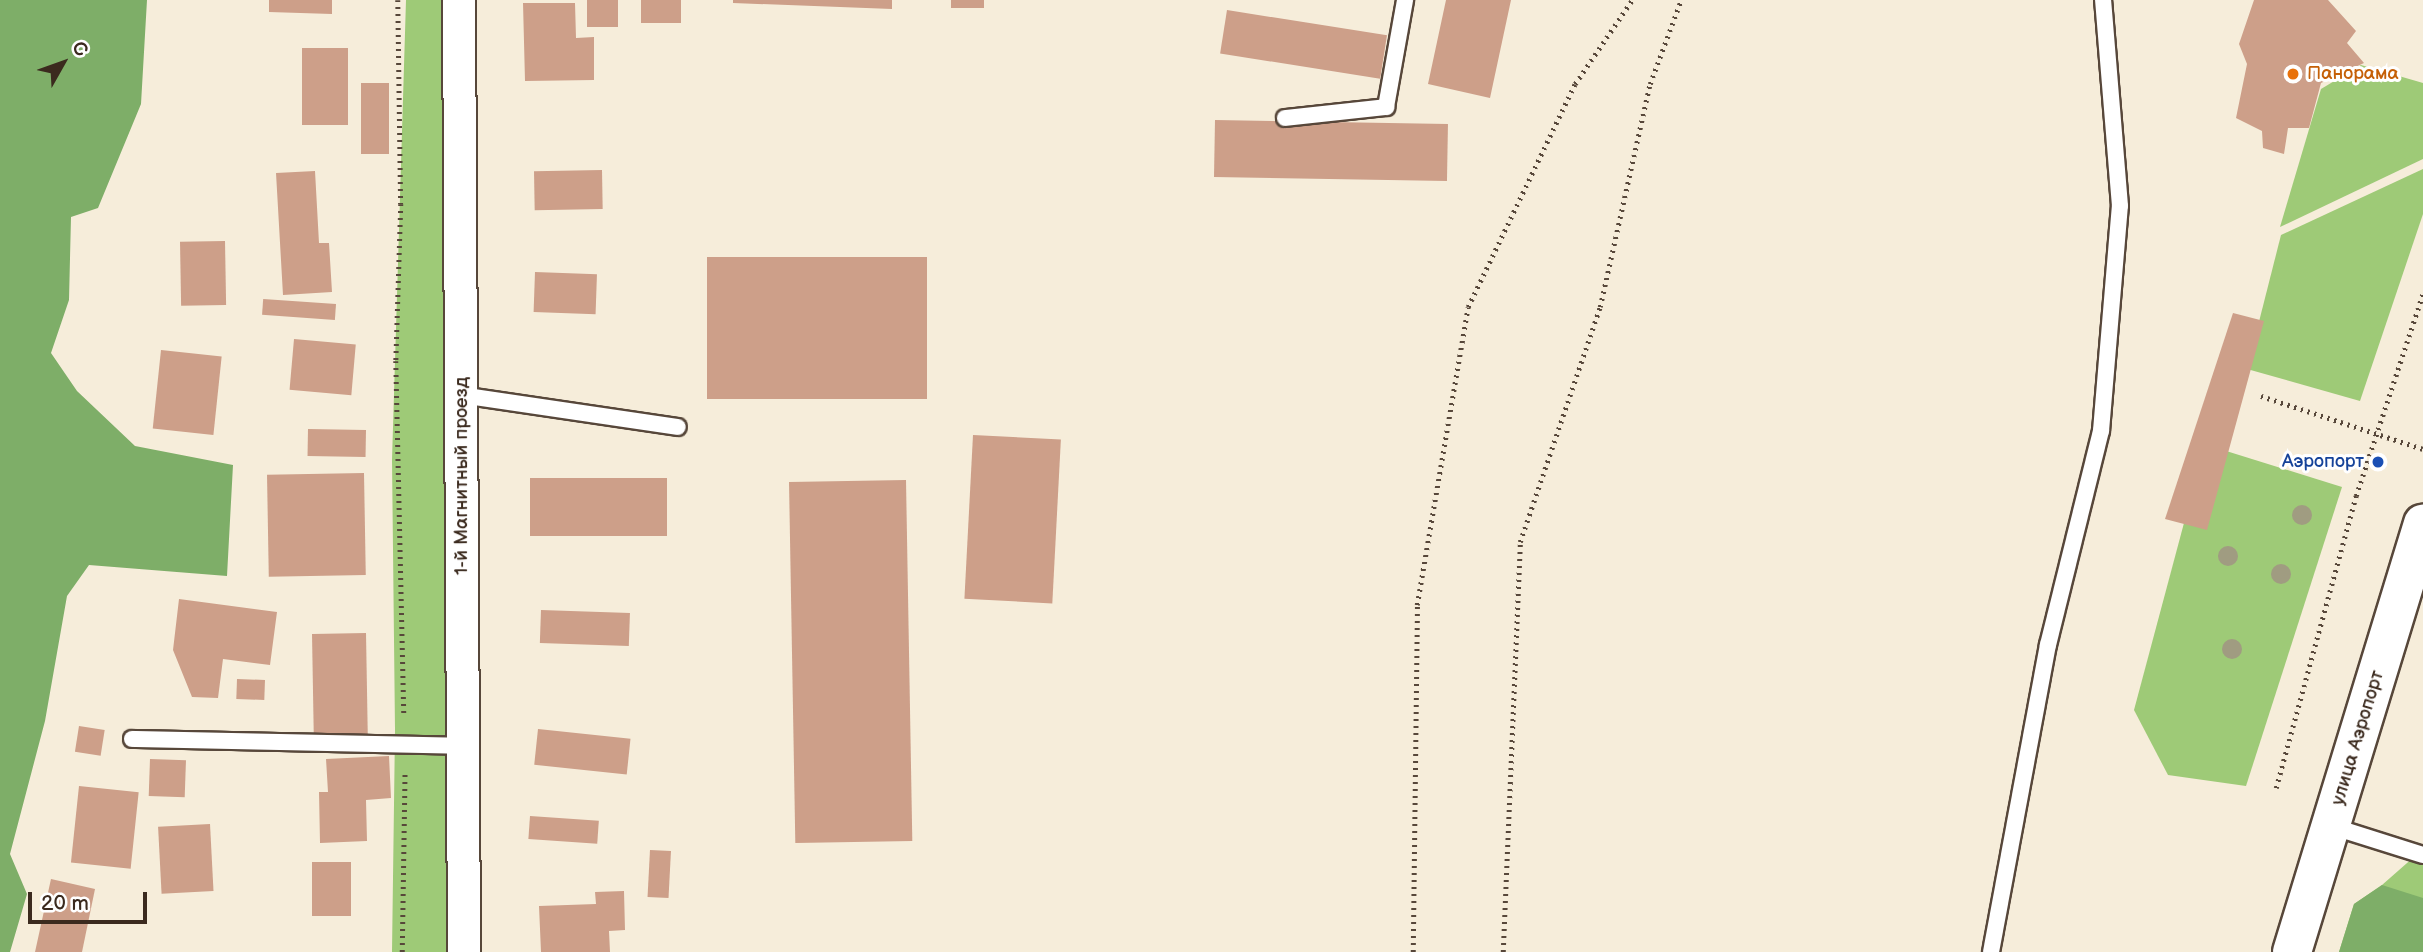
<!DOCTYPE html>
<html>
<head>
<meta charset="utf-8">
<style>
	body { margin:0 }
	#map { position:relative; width:2423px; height:952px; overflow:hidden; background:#f6edda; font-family:"Balsamiq Sans",sans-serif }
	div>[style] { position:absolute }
	.green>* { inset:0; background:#9eca77 }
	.forest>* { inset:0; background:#7eae68 }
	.building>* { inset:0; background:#cd9f89; transform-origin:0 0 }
	.path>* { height:4.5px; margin-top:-2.25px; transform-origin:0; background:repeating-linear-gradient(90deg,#57473a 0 2px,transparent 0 7px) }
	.roads { filter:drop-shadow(2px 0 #57473a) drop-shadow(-2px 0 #57473a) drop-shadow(0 2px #57473a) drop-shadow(0 -2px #57473a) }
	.lane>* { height:16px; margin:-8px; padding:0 8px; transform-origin:8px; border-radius:8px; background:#fff }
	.street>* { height:32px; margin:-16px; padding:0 16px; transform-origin:16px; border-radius:16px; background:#fff }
	.secondary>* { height:38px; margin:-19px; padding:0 19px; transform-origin:19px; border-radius:19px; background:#fff }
	.trees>* { width:20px; height:20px; margin:-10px; border-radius:50%; background:#a09c81 }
	.dots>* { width:19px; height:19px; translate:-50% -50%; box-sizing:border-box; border:4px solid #fff; border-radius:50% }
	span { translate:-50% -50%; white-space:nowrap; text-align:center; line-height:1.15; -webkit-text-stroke:6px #fff; paint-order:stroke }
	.food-label { font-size:19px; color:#c56008 }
	.left { translate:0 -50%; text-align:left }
	.transit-label { font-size:19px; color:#164399 }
	.right { translate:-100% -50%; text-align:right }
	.street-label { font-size:19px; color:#3b2a1e }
	.north { position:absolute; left:28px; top:28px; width:70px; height:70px; -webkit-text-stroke:5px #fff; paint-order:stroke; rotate:50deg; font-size:19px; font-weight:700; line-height:28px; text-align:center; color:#3b2a1e }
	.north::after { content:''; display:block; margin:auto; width:24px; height:32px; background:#3b2a1e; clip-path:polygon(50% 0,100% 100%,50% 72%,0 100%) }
	.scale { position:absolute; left:28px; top:892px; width:119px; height:32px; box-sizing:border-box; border:4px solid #3b2a1e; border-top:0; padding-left:9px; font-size:21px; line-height:24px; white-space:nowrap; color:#3b2a1e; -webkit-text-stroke:5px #fff; paint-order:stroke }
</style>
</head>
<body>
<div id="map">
	<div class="green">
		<i style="clip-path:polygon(406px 0,443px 0,449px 952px,392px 952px,395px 730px,392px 460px)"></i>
		<i style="clip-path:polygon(2361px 65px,2423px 83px,2423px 159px,2280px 227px,2321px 89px)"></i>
		<i style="clip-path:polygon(2423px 169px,2423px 214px,2360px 401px,2247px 369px,2281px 235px)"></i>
		<i style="clip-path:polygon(2223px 450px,2342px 487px,2246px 786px,2168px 775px,2134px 710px,2184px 523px)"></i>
		<i style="clip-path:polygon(2423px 849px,2423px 952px,2339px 952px,2354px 904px,2382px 885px)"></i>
	</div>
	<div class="forest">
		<i style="clip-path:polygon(0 0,147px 0,141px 104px,98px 208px,71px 217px,69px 300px,51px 353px,77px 391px,135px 446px,233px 465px,227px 576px,89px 565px,67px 596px,45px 721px,10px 854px,27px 894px,10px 952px,0 952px)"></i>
		<i style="clip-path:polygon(2382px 885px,2423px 898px,2423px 952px,2339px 952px,2354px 904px)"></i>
	</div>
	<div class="building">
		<i style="clip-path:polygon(269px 0,332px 0,332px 14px,269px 12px)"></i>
		<i style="left:587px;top:0;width:31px;height:27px"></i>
		<i style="left:641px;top:0;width:40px;height:23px"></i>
		<i style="clip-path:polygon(733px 0,892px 0,892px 9px,733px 3px)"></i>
		<i style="left:951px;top:0;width:33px;height:8px"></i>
		<i style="clip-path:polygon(1446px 0,1511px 0,1490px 98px,1428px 84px)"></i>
		<i style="clip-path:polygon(2254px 0,2328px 0,2356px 31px,2347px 43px,2364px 63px,2321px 83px,2309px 128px,2288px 128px,2284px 154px,2263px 148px,2262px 131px,2236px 118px,2247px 64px,2239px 44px)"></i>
		<i style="clip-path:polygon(523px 3px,575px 3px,576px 38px,594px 37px,594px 80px,525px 81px)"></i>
		<i style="left:1227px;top:10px;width:162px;height:44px;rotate:9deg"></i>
		<i style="left:302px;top:48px;width:46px;height:77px"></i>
		<i style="left:361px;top:83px;width:28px;height:71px"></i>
		<i style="left:1215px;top:120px;width:233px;height:57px;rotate:1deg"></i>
		<i style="left:602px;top:170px;width:39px;height:68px;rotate:89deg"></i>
		<i style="clip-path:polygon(315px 171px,319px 243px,329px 243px,332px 292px,283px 295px,276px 173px)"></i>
		<i style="left:225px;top:241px;width:64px;height:45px;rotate:89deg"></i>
		<i style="left:927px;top:257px;width:142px;height:220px;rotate:90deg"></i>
		<i style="left:535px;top:272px;width:62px;height:40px;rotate:2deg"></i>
		<i style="left:336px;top:304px;width:16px;height:73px;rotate:94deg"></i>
		<i style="clip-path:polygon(2233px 313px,2264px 321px,2207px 530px,2165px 519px)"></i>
		<i style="left:294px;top:339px;width:62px;height:51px;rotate:5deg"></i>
		<i style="left:161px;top:350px;width:61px;height:79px;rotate:6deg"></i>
		<i style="left:308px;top:429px;width:58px;height:27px;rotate:1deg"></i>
		<i style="left:973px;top:435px;width:88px;height:164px;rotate:3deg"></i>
		<i style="left:364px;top:473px;width:102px;height:97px;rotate:89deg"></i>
		<i style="left:667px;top:478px;width:58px;height:137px;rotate:90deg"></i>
		<i style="left:906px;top:480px;width:361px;height:117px;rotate:89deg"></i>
		<i style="clip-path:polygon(179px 599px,277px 612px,270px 665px,223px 659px,218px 698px,192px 697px,173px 650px)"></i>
		<i style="left:541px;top:610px;width:89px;height:33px;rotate:2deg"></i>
		<i style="left:366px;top:633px;width:102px;height:54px;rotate:89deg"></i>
		<i style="left:237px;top:679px;width:28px;height:20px;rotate:2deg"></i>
		<i style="left:79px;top:726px;width:26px;height:26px;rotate:9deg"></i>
		<i style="left:538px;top:729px;width:93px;height:36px;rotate:6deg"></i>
		<i style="clip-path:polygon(389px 756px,391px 798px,366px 800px,367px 841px,320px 843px,319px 792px,328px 792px,326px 759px)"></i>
		<i style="left:150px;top:759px;width:36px;height:37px;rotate:2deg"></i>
		<i style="left:79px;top:786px;width:60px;height:77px;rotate:6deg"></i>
		<i style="left:530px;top:816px;width:69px;height:23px;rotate:4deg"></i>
		<i style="left:210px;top:824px;width:67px;height:52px;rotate:87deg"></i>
		<i style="left:650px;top:850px;width:21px;height:47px;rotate:3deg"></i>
		<i style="left:312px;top:862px;width:39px;height:54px"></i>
		<i style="clip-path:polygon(51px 879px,95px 889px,82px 952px,35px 952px)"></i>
		<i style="clip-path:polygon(624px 891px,625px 930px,609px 931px,610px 952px,541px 952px,539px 906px,596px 904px,595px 892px)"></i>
	</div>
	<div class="path">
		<i style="left:398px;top:0;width:204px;rotate:89.2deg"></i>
		<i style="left:401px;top:204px;width:157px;rotate:91.8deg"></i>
		<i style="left:396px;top:361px;width:355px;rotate:88.7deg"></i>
		<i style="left:2261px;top:396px;width:170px;rotate:18.1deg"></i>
		<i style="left:2276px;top:788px;width:303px;rotate:-74.7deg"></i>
		<i style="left:2356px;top:496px;width:214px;rotate:-71.7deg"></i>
		<i style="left:402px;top:952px;width:181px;rotate:-89.1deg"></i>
		<i style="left:1413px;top:952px;width:347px;rotate:-89.3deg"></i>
		<i style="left:1417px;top:605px;width:302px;rotate:-80.3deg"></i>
		<i style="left:1468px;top:307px;width:247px;rotate:-64.4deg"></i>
		<i style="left:1575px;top:84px;width:102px;rotate:-55.8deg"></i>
		<i style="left:1503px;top:952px;width:410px;rotate:-87.6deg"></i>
		<i style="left:1520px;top:542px;width:248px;rotate:-71.2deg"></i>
		<i style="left:1600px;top:307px;width:229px;rotate:-77.4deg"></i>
		<i style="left:1650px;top:84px;width:90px;rotate:-69.7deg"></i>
	</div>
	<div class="roads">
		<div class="lane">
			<i style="left:1285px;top:118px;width:102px;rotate:-6.2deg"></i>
			<i style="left:1386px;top:107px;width:109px;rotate:-79.9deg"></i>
			<i style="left:461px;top:395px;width:219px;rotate:8.4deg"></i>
			<i style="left:132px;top:739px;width:331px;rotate:1.2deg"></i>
			<i style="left:2331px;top:826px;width:96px;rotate:17.5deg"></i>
			<i style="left:1991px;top:952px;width:312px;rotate:-79.5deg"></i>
			<i style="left:2048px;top:645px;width:220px;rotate:-76.1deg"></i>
			<i style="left:2101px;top:431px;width:226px;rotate:-85.2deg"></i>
			<i style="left:2120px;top:206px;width:207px;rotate:-94.7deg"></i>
		</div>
		<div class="street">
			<i style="left:459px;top:0;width:952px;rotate:89.7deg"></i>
		</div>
		<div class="secondary">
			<i style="left:2292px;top:952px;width:448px;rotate:-73deg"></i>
		</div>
	</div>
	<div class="trees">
		<i style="left:2302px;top:515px"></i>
		<i style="left:2228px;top:556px"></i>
		<i style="left:2281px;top:574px"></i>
		<i style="left:2232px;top:649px"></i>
	</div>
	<div class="dots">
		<i style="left:2293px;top:74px;background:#e8710a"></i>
		<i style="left:2378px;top:462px;background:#1a4fb4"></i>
	</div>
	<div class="food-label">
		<span class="left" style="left:2307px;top:74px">Панорама</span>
	</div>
	<div class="transit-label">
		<span class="right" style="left:2364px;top:462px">Аэропорт</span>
	</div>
	<div class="street-label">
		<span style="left:462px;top:476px;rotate:-90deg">1-й Магнитный проезд</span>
		<span style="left:2358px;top:738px;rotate:-73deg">улица Аэропорт</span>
	</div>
	<div class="north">С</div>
	<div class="scale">20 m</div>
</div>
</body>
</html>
